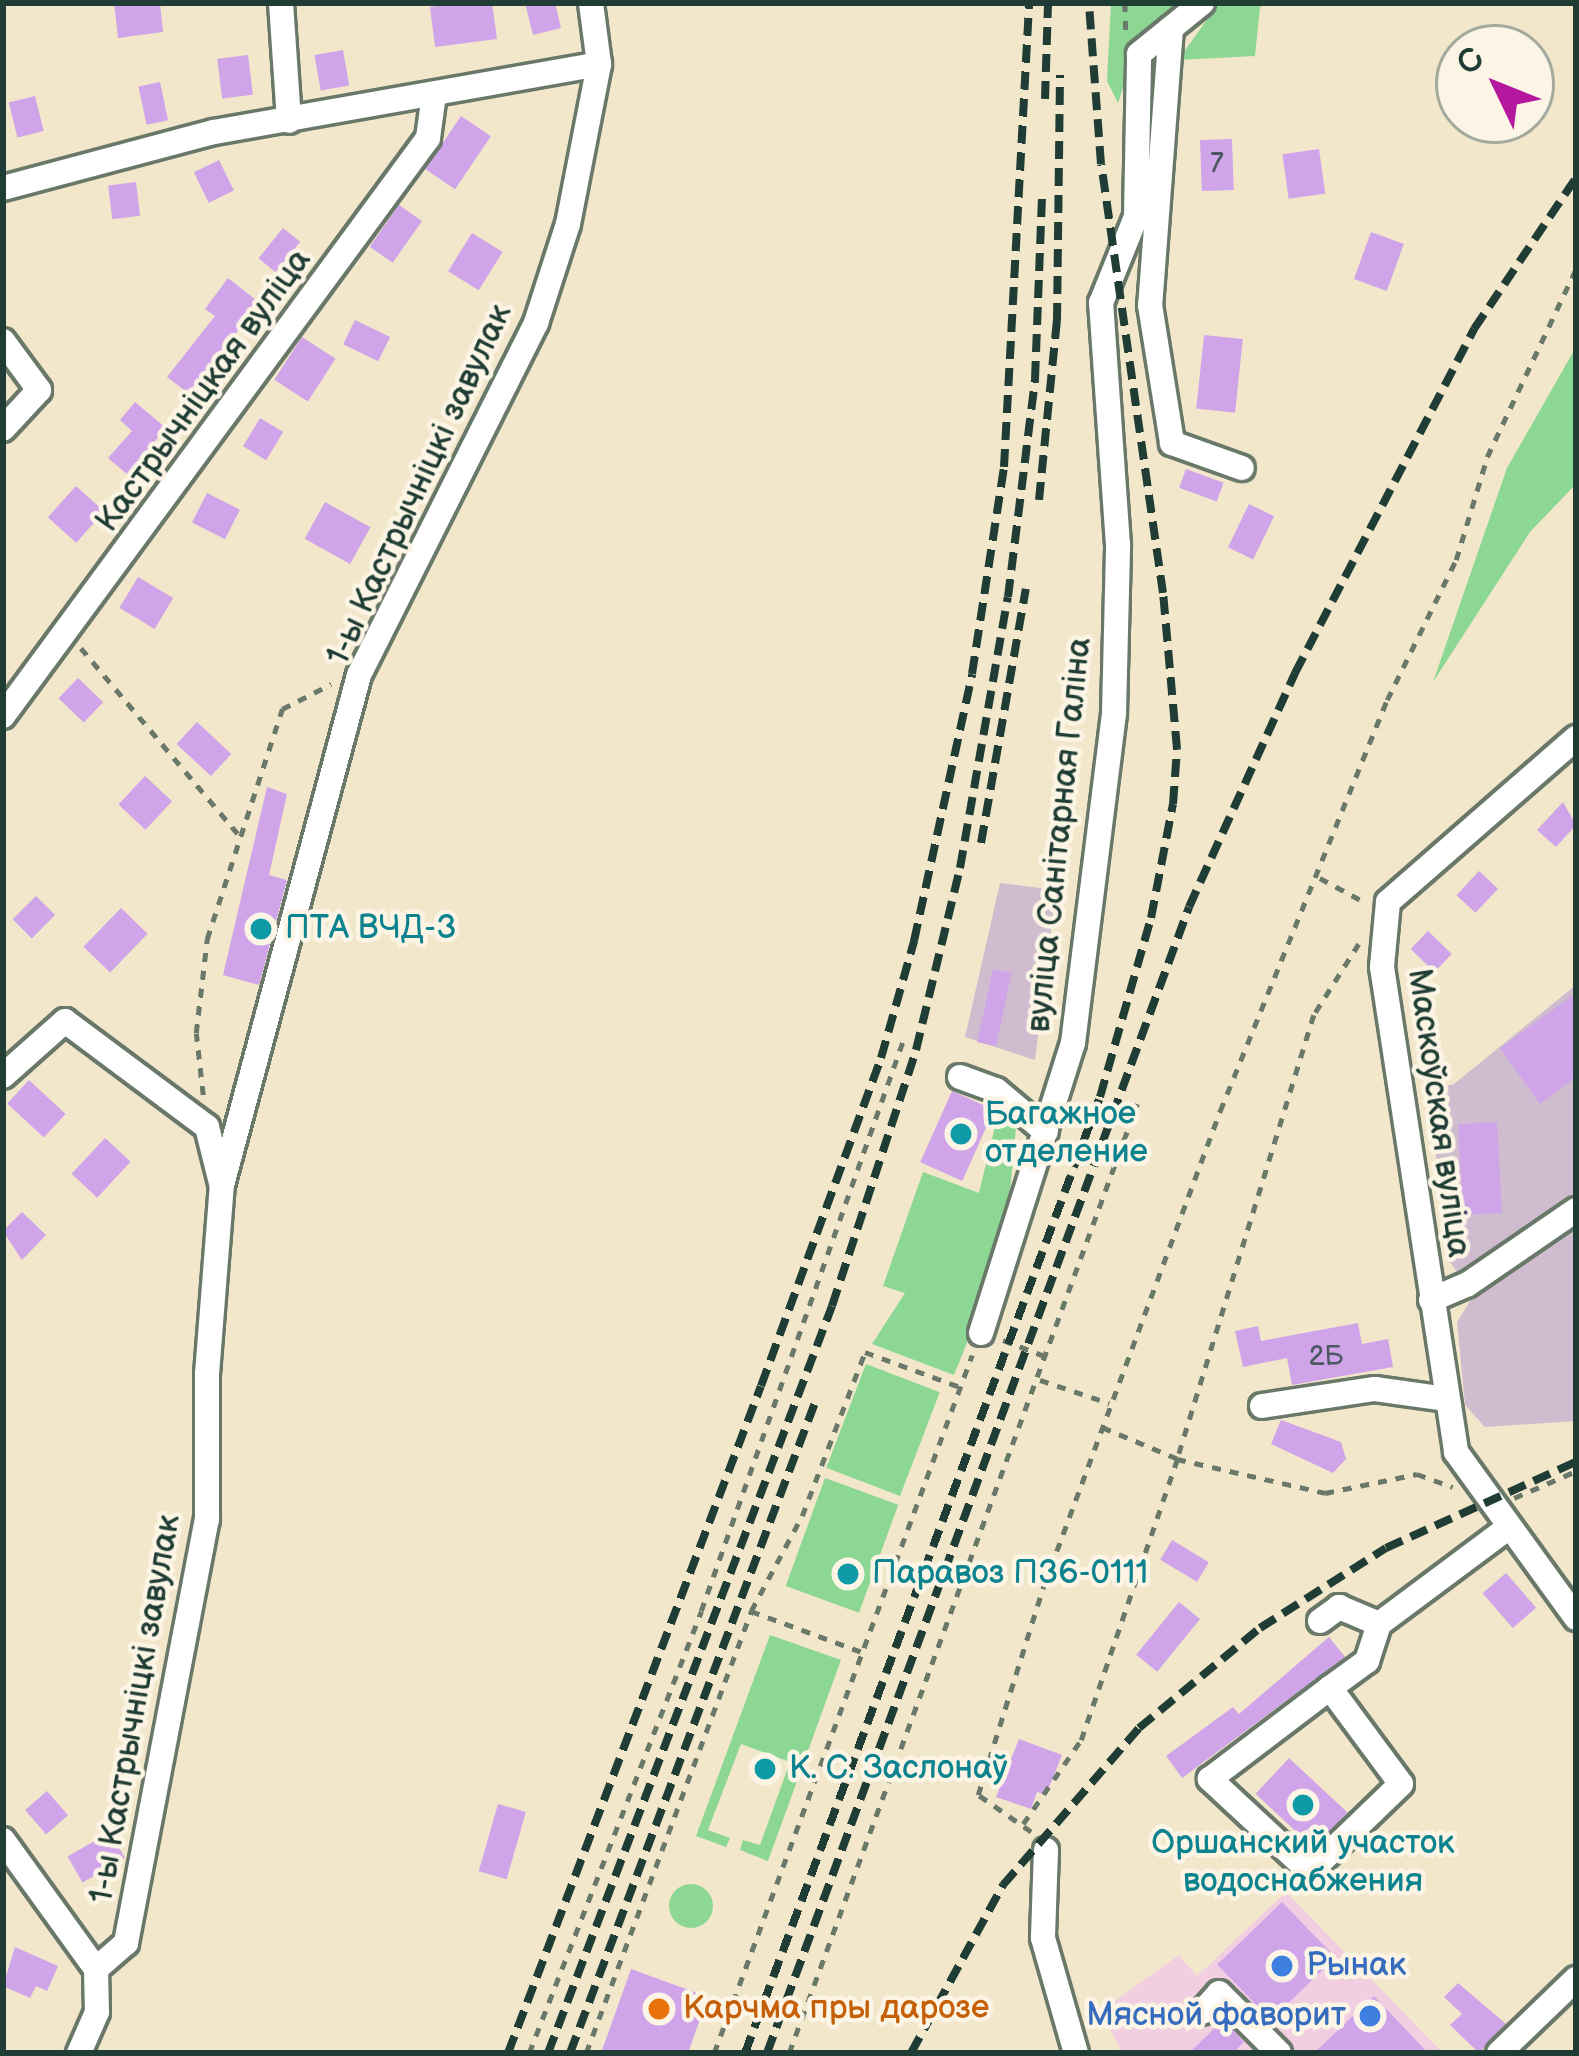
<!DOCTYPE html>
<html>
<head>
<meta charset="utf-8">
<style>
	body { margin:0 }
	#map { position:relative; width:1579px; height:2056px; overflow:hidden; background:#f2e7cb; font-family:"Balsamiq Sans",sans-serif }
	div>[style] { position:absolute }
	.built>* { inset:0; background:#f2cfe0 }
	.industrial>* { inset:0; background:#cfbdcf }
	.green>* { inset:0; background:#8cd794; transform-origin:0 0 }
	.round { border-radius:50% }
	.building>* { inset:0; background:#cfa4e9; transform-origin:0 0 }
	.path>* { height:4.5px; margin-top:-2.25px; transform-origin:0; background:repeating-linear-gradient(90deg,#697869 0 9px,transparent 0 18px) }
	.roads { filter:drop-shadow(3px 0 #697869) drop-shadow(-3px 0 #697869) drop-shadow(0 3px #697869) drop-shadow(0 -3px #697869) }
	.minor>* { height:24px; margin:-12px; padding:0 12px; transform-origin:12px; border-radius:12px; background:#fff }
	.rail>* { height:8px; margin-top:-4px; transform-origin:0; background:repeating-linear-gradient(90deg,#1f3d34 0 18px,transparent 0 27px) }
	.dots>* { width:33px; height:33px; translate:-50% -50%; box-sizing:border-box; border:6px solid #fcf5e5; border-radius:50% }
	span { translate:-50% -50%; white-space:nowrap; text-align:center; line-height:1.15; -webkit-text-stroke:9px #fcf5e5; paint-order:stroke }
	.number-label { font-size:27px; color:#4b5761 }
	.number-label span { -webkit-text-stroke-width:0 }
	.street-label { font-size:33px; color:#1f3d34 }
	.culture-label { font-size:33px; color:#0d838f }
	.left { translate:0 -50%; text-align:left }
	.shop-label { font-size:33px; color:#366cbe }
	.right { translate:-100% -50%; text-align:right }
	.food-label { font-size:33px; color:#c56008 }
	.frame { position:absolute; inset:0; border:6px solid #1f3d34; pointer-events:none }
	.north { position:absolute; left:1435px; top:24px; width:120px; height:120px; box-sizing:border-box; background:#fcf5e5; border:3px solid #a4ab9e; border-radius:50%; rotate:313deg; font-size:33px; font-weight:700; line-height:48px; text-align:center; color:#1f3d34 }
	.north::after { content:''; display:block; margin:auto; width:42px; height:54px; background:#b5179e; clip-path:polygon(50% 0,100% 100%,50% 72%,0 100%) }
</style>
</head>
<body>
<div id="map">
	<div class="built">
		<i style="clip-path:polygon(1286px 1892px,1443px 2053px,1122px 2053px,1101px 2011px,1179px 1955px,1197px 1976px)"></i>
	</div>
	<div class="industrial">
		<i style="clip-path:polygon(1000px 883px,1056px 890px,1035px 1060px,965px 1037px)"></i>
		<i style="clip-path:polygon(1576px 985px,1576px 1421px,1485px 1427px,1465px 1405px,1457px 1322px,1474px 1295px,1449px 1261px,1428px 1090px,1454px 1084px)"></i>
	</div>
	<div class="green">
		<i style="clip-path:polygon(1111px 3px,1190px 3px,1138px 42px,1118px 103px,1107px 81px)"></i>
		<i style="clip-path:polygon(1219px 3px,1271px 3px,1260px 7px,1255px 56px,1178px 60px)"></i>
		<i style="clip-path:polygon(1576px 347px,1576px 484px,1530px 532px,1433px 682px,1507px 468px)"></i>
		<i style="clip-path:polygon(996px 1122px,1016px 1127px,1005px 1248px,954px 1375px,872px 1344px,905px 1293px,883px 1286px,923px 1172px,979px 1193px)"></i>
		<i style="left:866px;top:1364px;width:79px;height:111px;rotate:21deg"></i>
		<i style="left:825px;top:1478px;width:78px;height:115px;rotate:20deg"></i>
		<i style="clip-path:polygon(770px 1635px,841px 1660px,768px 1861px,740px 1850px,743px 1840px,760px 1845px,790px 1762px,741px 1744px,708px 1830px,730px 1838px,726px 1847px,696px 1836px)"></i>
		<i class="round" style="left:669px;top:1884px;width:44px;height:44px"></i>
	</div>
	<div class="building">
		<i style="clip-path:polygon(114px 3px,160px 3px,163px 32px,118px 38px)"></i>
		<i style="clip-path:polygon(460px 3px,492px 3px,497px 39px,435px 47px,430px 7px)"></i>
		<i style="clip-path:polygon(525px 3px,555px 3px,561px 28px,533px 35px)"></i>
		<i style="left:343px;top:50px;width:36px;height:29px;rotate:80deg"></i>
		<i style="left:248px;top:55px;width:40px;height:31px;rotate:83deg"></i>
		<i style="left:160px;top:82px;width:39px;height:22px;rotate:78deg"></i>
		<i style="left:35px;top:96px;width:36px;height:27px;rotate:76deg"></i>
		<i style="left:461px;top:116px;width:36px;height:64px;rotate:34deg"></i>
		<i style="left:1232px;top:139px;width:51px;height:32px;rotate:88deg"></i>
		<i style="left:1319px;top:149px;width:45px;height:37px;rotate:82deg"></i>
		<i style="left:219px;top:160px;width:34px;height:28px;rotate:64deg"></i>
		<i style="left:136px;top:182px;width:34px;height:28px;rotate:83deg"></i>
		<i style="left:399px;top:205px;width:28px;height:51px;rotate:35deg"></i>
		<i style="left:283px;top:228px;width:22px;height:39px;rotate:39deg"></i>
		<i style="left:1371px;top:232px;width:35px;height:50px;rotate:20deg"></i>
		<i style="left:472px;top:233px;width:36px;height:45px;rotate:32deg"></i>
		<i style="clip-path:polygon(228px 278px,260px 303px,188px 393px,167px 377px,215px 316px,205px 309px)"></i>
		<i style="left:355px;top:320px;width:39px;height:27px;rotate:26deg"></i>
		<i style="left:1204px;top:335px;width:39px;height:74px;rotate:6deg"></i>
		<i style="left:302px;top:337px;width:40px;height:51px;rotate:33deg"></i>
		<i style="clip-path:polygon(135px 402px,166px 428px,127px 474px,108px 458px,132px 431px,120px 420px)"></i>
		<i style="left:260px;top:418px;width:27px;height:33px;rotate:31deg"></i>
		<i style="left:1186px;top:469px;width:40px;height:20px;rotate:20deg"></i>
		<i style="left:76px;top:486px;width:38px;height:42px;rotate:42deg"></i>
		<i style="left:207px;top:493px;width:37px;height:33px;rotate:27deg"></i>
		<i style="left:325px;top:502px;width:52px;height:42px;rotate:29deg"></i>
		<i style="left:1249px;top:504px;width:28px;height:48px;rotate:26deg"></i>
		<i style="left:138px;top:577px;width:41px;height:36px;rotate:31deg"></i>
		<i style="left:78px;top:678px;width:35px;height:28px;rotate:44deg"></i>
		<i style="left:197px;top:722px;width:47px;height:30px;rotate:43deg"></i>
		<i style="left:145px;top:776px;width:37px;height:39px;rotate:43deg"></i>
		<i style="clip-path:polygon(267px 787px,287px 794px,269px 875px,287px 880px,259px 985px,223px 975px)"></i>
		<i style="clip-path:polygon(1563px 802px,1576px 825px,1556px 847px,1537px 830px)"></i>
		<i style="left:1479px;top:871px;width:26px;height:33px;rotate:43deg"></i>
		<i style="left:36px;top:896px;width:27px;height:33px;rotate:45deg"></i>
		<i style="left:121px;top:908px;width:37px;height:54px;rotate:44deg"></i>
		<i style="left:1428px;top:931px;width:33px;height:25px;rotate:44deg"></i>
		<i style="left:993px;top:969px;width:19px;height:75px;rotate:12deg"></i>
		<i style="clip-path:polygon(1576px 993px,1576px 1077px,1540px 1104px,1500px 1048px)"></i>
		<i style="left:29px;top:1080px;width:50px;height:32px;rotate:43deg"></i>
		<i style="left:952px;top:1091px;width:46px;height:78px;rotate:24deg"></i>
		<i style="left:1497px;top:1122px;width:91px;height:39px;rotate:87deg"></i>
		<i style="left:105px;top:1138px;width:35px;height:49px;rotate:43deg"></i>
		<i style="clip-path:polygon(22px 1212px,46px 1235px,22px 1260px,3px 1231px)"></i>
		<i style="clip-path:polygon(1358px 1323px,1362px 1344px,1388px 1339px,1393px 1367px,1292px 1385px,1287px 1358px,1243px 1367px,1235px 1331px,1258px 1326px,1261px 1341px)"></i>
		<i style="clip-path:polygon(1281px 1420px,1341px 1442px,1346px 1459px,1333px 1473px,1271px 1444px)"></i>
		<i style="left:1172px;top:1540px;width:43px;height:23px;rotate:31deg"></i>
		<i style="left:1506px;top:1573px;width:46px;height:31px;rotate:49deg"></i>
		<i style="left:1179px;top:1602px;width:27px;height:68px;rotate:39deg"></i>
		<i style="clip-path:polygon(1329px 1637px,1345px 1657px,1182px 1778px,1166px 1756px,1233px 1707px,1239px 1714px)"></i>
		<i style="clip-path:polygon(1019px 1739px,1062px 1755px,1046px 1795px,1037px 1792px,1031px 1809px,996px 1797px)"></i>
		<i style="left:1289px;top:1758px;width:80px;height:49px;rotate:43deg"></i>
		<i style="left:47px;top:1791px;width:32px;height:29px;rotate:49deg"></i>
		<i style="left:498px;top:1804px;width:29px;height:70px;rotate:16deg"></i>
		<i style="left:110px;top:1832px;width:30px;height:49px;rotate:60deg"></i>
		<i style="left:1282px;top:1902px;width:77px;height:90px;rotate:46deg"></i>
		<i style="clip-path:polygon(15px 1947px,58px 1966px,47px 1991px,36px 1986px,30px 1998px,3px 1986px)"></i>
		<i style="clip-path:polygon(631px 1969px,708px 1997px,688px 2053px,601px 2053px)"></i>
		<i style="clip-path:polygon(1458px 1983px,1506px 2024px,1479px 2053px,1450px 2025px,1462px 2014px,1444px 1997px)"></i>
		<i style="clip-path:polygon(1374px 1996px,1428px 2053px,1314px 2053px)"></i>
		<i style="clip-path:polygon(1223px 2020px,1244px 2042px,1233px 2053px,1189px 2053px)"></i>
	</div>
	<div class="path">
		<i style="left:1125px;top:3px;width:30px;rotate:88deg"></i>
		<i style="left:81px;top:648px;width:251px;rotate:49.8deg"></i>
		<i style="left:1320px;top:878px;width:52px;rotate:28.5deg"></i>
		<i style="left:1359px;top:944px;width:84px;rotate:122.4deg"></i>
		<i style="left:1314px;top:1015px;width:465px;rotate:107.1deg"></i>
		<i style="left:1177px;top:1459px;width:152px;rotate:12.9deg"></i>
		<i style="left:1325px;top:1493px;width:94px;rotate:-11.7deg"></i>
		<i style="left:1417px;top:1474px;width:38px;rotate:20deg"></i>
		<i style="left:203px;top:1095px;width:62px;rotate:-96.4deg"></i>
		<i style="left:196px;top:1033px;width:95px;rotate:-83.3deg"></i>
		<i style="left:207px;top:939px;width:242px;rotate:-71.9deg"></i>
		<i style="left:282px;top:709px;width:55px;rotate:-27deg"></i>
		<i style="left:1003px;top:1340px;width:47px;rotate:21.1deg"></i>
		<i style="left:1040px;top:1380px;width:73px;rotate:18.4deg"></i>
		<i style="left:1514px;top:1498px;width:68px;rotate:-23.5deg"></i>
		<i style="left:751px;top:1611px;width:118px;rotate:20.3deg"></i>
		<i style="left:1023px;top:1824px;width:102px;rotate:-55.4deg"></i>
		<i style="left:1081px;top:1740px;width:297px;rotate:-71.1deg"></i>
		<i style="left:1177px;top:1459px;width:80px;rotate:-157.3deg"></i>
		<i style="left:1031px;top:1832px;width:65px;rotate:-145.1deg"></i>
		<i style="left:978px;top:1795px;width:220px;rotate:-72.6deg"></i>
		<i style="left:1044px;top:1585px;width:506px;rotate:-69.63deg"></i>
		<i style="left:1220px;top:1111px;width:444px;rotate:-67.9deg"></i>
		<i style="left:1387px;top:700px;width:156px;rotate:-63.8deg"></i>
		<i style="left:1456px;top:560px;width:108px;rotate:-73.2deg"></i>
		<i style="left:1487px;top:457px;width:208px;rotate:-64.7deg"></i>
		<i style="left:529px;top:2053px;width:474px;rotate:-68.7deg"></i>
		<i style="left:701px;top:1611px;width:608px;rotate:-70.49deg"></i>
		<i style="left:586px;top:2053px;width:472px;rotate:-69.5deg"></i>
		<i style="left:751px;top:1611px;width:108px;rotate:-61.8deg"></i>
		<i style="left:802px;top:1516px;width:176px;rotate:-69deg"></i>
		<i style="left:865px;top:1352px;width:101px;rotate:20.2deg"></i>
		<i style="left:714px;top:2053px;width:744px;rotate:-69.71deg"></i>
		<i style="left:789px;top:2053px;width:1011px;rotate:-69.86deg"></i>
	</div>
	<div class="roads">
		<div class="minor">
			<i style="left:281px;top:3px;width:118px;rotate:86.1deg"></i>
			<i style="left:1171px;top:28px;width:278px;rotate:94.3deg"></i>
			<i style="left:1150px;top:305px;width:140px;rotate:80.9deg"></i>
			<i style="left:1172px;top:443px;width:74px;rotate:19.7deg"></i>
			<i style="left:3px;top:188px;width:218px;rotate:-14.9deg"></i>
			<i style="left:214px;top:132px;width:391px;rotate:-10deg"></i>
			<i style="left:3px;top:341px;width:61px;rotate:53.7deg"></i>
			<i style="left:39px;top:390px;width:53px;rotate:132.7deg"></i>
			<i style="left:3px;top:716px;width:717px;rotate:-53.67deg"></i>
			<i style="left:428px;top:138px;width:44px;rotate:-82.2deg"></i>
			<i style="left:1576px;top:738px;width:249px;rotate:138.9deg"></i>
			<i style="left:1388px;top:902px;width:65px;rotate:95.3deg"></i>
			<i style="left:1382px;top:967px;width:491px;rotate:81.3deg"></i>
			<i style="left:1456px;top:1452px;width:205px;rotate:54.1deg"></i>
			<i style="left:3px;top:1076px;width:83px;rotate:-41.6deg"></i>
			<i style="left:65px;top:1021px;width:177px;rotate:36.7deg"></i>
			<i style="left:207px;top:1127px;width:58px;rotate:76deg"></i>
			<i style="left:960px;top:1077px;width:38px;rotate:20deg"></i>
			<i style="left:996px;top:1090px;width:65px;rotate:40deg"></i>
			<i style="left:1431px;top:1300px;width:40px;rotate:-23.4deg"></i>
			<i style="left:1468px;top:1284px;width:131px;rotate:-34.4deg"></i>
			<i style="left:981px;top:1333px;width:304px;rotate:-72.4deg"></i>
			<i style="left:1073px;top:1043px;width:333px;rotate:-82.9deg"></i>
			<i style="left:1114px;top:713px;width:168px;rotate:-88.6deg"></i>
			<i style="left:1118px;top:545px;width:243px;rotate:-94deg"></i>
			<i style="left:1101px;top:303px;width:93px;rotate:-67.9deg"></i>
			<i style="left:1136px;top:217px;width:163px;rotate:-88.9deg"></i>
			<i style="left:1139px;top:54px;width:81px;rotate:-39deg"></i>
			<i style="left:1262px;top:1406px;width:114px;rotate:-8.6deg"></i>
			<i style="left:1375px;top:1389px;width:73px;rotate:7.9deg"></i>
			<i style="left:1320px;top:1621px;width:24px;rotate:-36deg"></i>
			<i style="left:1339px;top:1607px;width:43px;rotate:23deg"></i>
			<i style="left:1379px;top:1624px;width:157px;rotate:-36.7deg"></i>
			<i style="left:1330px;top:1688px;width:119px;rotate:53.5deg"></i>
			<i style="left:1401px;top:1784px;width:127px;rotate:136deg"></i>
			<i style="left:1310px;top:1872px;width:137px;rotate:-137.1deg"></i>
			<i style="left:1210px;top:1779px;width:151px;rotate:-37.2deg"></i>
			<i style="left:1330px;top:1688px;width:46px;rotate:-36.1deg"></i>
			<i style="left:1367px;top:1661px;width:39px;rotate:-72deg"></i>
			<i style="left:3px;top:1840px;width:159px;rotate:54.2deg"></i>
			<i style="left:96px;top:1969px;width:43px;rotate:88.7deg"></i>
			<i style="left:97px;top:2012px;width:45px;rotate:113.7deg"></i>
			<i style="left:1046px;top:1850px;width:88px;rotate:92deg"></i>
			<i style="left:1043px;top:1938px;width:120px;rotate:74deg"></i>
			<i style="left:96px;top:1969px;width:40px;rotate:-41deg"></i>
			<i style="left:126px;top:1943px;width:431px;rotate:-79.2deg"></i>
			<i style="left:207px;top:1520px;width:146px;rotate:-90deg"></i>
			<i style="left:207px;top:1374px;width:190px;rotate:-85.5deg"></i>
			<i style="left:222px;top:1185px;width:528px;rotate:-74.96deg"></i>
			<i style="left:359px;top:675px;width:394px;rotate:-63.3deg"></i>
			<i style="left:536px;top:323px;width:104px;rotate:-72.1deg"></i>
			<i style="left:568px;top:224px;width:163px;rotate:-79deg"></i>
			<i style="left:599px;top:64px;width:62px;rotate:-97.5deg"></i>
			<i style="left:1202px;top:2012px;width:25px;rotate:-48deg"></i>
			<i style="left:1219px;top:1993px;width:85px;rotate:45deg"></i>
			<i style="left:1499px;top:2053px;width:107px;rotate:-43.9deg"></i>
		</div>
	</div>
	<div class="rail">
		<i style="left:1045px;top:99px;width:96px;rotate:-88.2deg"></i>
		<i style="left:1039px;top:500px;width:180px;rotate:-84.3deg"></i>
		<i style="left:1057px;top:321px;width:246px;rotate:-89.3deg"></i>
		<i style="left:981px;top:843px;width:258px;rotate:-80deg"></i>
		<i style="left:508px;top:2053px;width:713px;rotate:-69.23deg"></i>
		<i style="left:761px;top:1386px;width:349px;rotate:-69.9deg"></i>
		<i style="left:881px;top:1058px;width:122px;rotate:-74.2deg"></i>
		<i style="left:914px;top:941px;width:273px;rotate:-77.7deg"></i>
		<i style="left:972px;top:674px;width:209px;rotate:-81.2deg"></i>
		<i style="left:1004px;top:467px;width:465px;rotate:-86.9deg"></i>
		<i style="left:548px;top:2053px;width:799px;rotate:-69.18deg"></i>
		<i style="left:832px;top:1306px;width:269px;rotate:-71.8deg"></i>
		<i style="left:916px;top:1050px;width:187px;rotate:-76.4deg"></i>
		<i style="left:960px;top:868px;width:275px;rotate:-80deg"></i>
		<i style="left:1008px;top:597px;width:220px;rotate:-82.9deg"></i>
		<i style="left:1035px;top:379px;width:184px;rotate:-87.8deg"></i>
		<i style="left:570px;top:2053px;width:698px;rotate:-69.36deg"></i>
		<i style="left:745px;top:2053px;width:1020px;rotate:-69.63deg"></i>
		<i style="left:1100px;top:1097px;width:186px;rotate:-74.1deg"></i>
		<i style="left:1151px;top:918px;width:116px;rotate:-79.1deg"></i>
		<i style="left:1173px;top:804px;width:55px;rotate:-85.8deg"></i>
		<i style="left:1177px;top:749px;width:157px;rotate:-95.1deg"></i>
		<i style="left:1163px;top:593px;width:433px;rotate:-98.2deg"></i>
		<i style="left:1101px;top:164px;width:161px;rotate:-94.3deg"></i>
		<i style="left:767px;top:2053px;width:1221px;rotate:-69.78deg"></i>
		<i style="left:1189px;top:907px;width:257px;rotate:-65.6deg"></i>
		<i style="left:1295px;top:673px;width:388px;rotate:-62.5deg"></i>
		<i style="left:1474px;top:329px;width:182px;rotate:-56deg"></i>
		<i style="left:911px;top:2053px;width:192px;rotate:-61.3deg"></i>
		<i style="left:1003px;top:1885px;width:208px;rotate:-49.1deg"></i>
		<i style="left:1139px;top:1728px;width:157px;rotate:-39.6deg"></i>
		<i style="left:1260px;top:1628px;width:149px;rotate:-32.4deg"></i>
		<i style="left:1386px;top:1548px;width:209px;rotate:-24.4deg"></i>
	</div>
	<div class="dots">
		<i style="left:261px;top:929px;background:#0f9aa8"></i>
		<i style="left:961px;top:1134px;background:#0f9aa8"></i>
		<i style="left:848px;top:1574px;background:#0f9aa8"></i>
		<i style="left:765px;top:1769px;background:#0f9aa8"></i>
		<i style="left:1303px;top:1805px;background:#0f9aa8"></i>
		<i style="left:1282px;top:1966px;background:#3f7fe0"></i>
		<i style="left:659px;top:2009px;background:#e8710a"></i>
		<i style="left:1370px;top:2016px;background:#3f7fe0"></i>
	</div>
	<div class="number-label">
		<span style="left:1217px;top:165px">7</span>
		<span style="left:1326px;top:1358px">2Б</span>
	</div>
	<div class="street-label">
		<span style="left:204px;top:391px;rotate:-54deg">Кастрычніцкая вуліца</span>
		<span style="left:420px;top:485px;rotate:-65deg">1-ы Кастрычніцкі завулак</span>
		<span style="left:1060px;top:835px;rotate:-84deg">вуліца Санітарная Галіна</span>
		<span style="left:1438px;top:1113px;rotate:82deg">Маскоўская вуліца</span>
		<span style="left:136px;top:1709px;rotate:-80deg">1-ы Кастрычніцкі завулак</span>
	</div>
	<div class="culture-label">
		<span class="left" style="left:285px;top:929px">ПТА ВЧД-3</span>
		<span class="left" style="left:985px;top:1134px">Багажное<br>отделение</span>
		<span class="left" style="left:872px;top:1574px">Паравоз П36-0111</span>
		<span class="left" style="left:789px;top:1769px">К. С. Заслонаў</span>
		<span style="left:1303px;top:1863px">Оршанский участок<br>водоснабжения</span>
	</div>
	<div class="shop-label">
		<span class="left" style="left:1306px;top:1966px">Рынак</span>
		<span class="right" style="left:1346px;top:2016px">Мясной фаворит</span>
	</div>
	<div class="food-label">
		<span class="left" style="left:683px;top:2009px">Карчма пры дарозе</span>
	</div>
	<div class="frame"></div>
	<div class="north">С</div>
</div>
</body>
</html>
